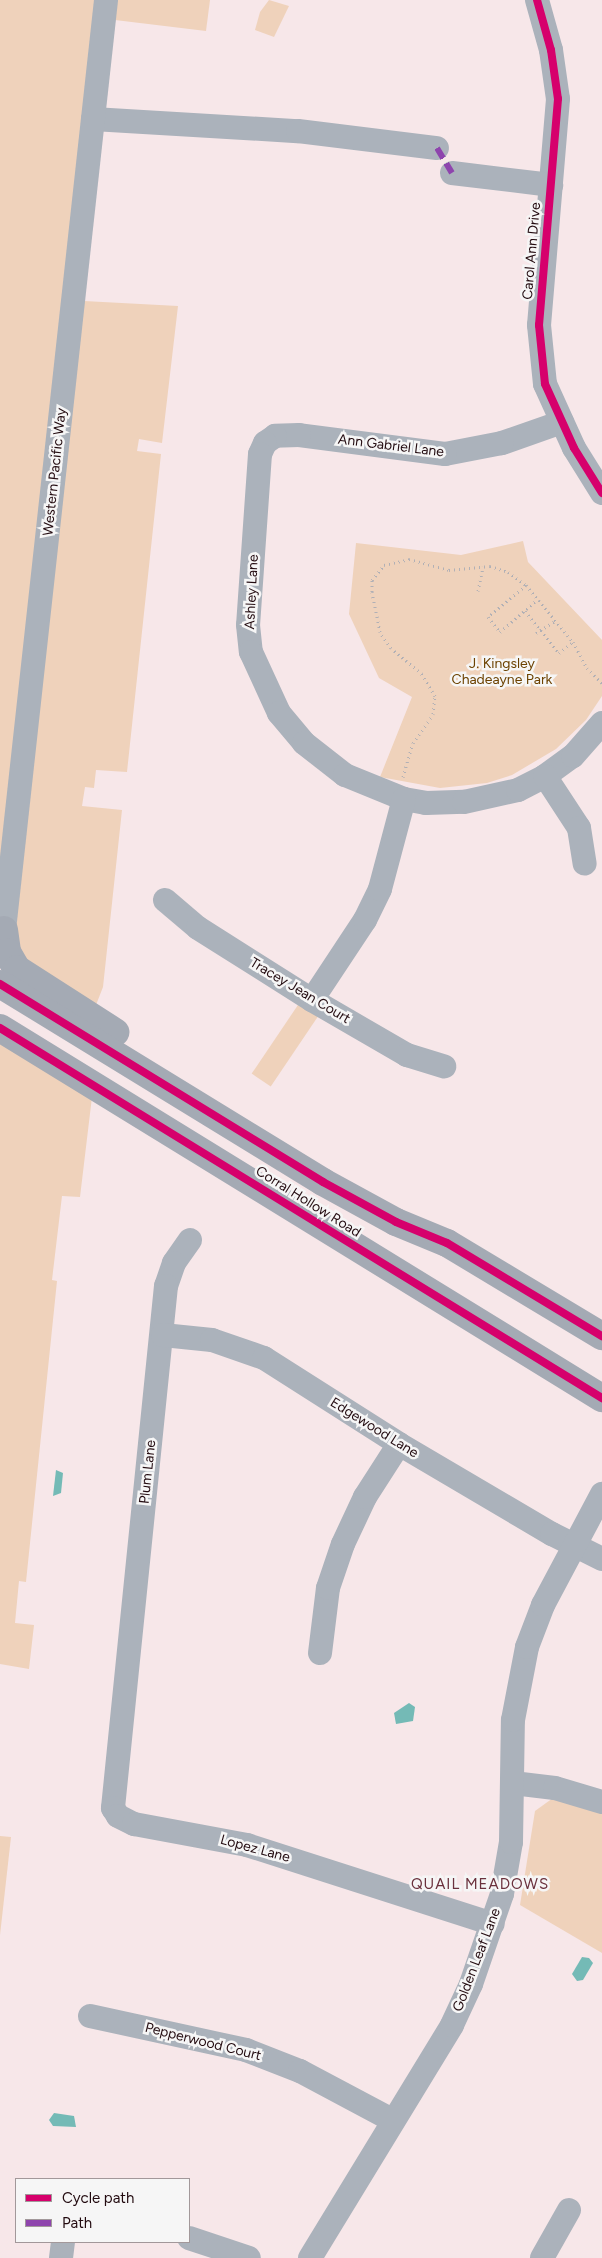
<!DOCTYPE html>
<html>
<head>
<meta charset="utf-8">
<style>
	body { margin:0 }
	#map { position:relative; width:602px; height:2258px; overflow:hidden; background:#f7e7e9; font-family:Figtree,sans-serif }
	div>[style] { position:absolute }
	.green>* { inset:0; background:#efd2bb; transform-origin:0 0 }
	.water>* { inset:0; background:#74bab6 }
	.path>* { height:3px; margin-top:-1.5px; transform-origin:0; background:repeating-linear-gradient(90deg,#b1b0b5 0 1px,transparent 0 5px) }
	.minor>* { height:24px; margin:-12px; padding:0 12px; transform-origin:12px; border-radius:12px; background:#abb2bb }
	.major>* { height:28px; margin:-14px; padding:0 14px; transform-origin:14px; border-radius:14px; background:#a4aab4 }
	.quiet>* { height:6px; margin-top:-3px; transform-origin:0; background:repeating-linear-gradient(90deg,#8e44ad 0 12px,transparent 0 18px) }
	.cycleway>* { height:8px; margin:-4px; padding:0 4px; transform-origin:4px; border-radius:4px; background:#d6006c }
	span { translate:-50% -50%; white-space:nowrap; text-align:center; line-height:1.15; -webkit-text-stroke:5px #f6f6f6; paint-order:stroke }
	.street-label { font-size:14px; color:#230b10 }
	.park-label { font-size:14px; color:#6c4201 }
	.neighbourhood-label { font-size:15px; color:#6b313d; letter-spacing:1px }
	.legend { position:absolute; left:15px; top:2178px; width:175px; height:65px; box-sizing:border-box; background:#f6f6f6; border:1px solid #a2989a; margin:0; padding:6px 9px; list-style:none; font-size:15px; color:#230b10 }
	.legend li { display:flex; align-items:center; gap:10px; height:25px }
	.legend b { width:25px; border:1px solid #a2989a }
</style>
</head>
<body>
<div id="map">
	<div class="green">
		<i style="clip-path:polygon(0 0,101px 0,0 921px)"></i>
		<i style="clip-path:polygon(117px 0,210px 0,206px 31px,115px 20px)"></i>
		<i style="clip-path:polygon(269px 0,289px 6px,274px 37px,255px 30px,260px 12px)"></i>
		<i style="clip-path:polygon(84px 301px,178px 306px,162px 443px,139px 439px,137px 451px,161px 454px,127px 772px,96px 770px,94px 788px,85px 787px,82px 806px,122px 810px,103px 987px,96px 1005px,21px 958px,15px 933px)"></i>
		<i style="clip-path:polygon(523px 541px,528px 562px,602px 640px,602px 696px,586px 720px,556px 749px,512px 775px,487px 783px,440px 788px,380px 777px,412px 697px,379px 678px,349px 614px,356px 543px,461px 555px)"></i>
		<i style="left:302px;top:999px;width:23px;height:90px;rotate:34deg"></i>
		<i style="clip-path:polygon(0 1040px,92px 1097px,80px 1197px,62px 1196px,52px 1280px,57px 1281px,26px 1582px,19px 1581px,15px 1623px,34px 1625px,29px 1669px,0 1664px)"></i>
		<i style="clip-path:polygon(553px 1798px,602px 1810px,602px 1953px,520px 1905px,535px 1811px)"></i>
		<i style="clip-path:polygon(0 1836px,11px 1837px,0 1935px)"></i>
	</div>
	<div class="water">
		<i style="clip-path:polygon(56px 1470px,63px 1473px,61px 1493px,53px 1496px)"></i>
		<i style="clip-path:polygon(409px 1703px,415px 1707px,413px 1721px,396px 1724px,394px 1713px)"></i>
		<i style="clip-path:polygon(582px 1957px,589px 1958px,593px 1963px,583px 1980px,577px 1981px,572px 1974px)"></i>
		<i style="clip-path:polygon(54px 2113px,74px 2116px,76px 2127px,53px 2126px,49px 2120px)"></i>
	</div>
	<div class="path">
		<i style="left:526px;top:585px;width:50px;rotate:139.9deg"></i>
		<i style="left:488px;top:617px;width:19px;rotate:51deg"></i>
		<i style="left:500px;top:632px;width:50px;rotate:-41deg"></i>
		<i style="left:478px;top:591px;width:25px;rotate:-78deg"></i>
		<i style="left:525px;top:611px;width:54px;rotate:51deg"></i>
		<i style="left:559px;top:653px;width:18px;rotate:-38deg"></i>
		<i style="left:536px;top:633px;width:22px;rotate:-32deg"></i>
		<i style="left:403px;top:777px;width:35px;rotate:-74deg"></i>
		<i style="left:413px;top:743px;width:35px;rotate:-55deg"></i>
		<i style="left:433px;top:714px;width:18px;rotate:-84deg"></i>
		<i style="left:435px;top:696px;width:26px;rotate:-121deg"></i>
		<i style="left:422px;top:674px;width:40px;rotate:-140deg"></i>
		<i style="left:391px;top:648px;width:19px;rotate:-125deg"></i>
		<i style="left:380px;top:632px;width:41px;rotate:-101.3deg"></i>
		<i style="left:372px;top:592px;width:12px;rotate:-90deg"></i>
		<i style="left:372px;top:580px;width:19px;rotate:-51deg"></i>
		<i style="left:384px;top:565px;width:26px;rotate:-13deg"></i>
		<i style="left:409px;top:559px;width:41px;rotate:15.4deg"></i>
		<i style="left:449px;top:570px;width:41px;rotate:-5.6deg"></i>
		<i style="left:490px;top:566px;width:19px;rotate:18deg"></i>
		<i style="left:508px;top:572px;width:22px;rotate:36deg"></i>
		<i style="left:526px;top:585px;width:74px;rotate:50.5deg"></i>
		<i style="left:573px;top:642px;width:30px;rotate:62deg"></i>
		<i style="left:587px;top:668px;width:21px;rotate:45deg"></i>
	</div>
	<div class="minor">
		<i style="left:537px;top:0;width:52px;rotate:74.4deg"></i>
		<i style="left:551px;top:50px;width:49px;rotate:81.9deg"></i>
		<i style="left:558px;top:99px;width:227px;rotate:94.8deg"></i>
		<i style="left:539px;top:325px;width:59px;rotate:84.2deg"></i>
		<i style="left:545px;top:384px;width:70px;rotate:65.6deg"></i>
		<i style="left:574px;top:448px;width:53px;rotate:58.1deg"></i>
		<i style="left:93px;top:119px;width:205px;rotate:3.4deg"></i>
		<i style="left:298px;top:131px;width:140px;rotate:7deg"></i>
		<i style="left:452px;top:173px;width:100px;rotate:6.9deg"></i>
		<i style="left:562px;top:422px;width:64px;rotate:160.7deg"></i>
		<i style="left:502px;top:443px;width:58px;rotate:169.1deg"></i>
		<i style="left:445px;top:454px;width:147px;rotate:-172.6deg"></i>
		<i style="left:299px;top:435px;width:24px;rotate:178deg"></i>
		<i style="left:275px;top:436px;width:12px;rotate:145deg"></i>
		<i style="left:265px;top:443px;width:12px;rotate:114deg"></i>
		<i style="left:260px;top:454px;width:171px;rotate:94deg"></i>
		<i style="left:248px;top:625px;width:27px;rotate:84deg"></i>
		<i style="left:251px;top:652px;width:67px;rotate:65.3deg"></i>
		<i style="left:279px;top:713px;width:39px;rotate:50deg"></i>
		<i style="left:304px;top:743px;width:52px;rotate:38deg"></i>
		<i style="left:345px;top:775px;width:64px;rotate:22.1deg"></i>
		<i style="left:404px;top:799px;width:22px;rotate:10deg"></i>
		<i style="left:426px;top:803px;width:38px;rotate:-2deg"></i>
		<i style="left:464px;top:802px;width:55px;rotate:-12.5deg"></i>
		<i style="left:518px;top:790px;width:30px;rotate:-27deg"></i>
		<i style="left:545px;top:776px;width:34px;rotate:-36deg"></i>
		<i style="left:573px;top:756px;width:44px;rotate:-48.7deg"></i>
		<i style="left:545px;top:776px;width:62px;rotate:56.8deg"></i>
		<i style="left:579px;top:828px;width:36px;rotate:81deg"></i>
		<i style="left:165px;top:900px;width:43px;rotate:40.3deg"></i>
		<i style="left:198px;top:928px;width:135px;rotate:32.3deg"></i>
		<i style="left:312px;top:1000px;width:110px;rotate:30.1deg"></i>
		<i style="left:407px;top:1055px;width:39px;rotate:17deg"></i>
		<i style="left:0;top:943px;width:14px;rotate:-73deg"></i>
		<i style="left:4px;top:930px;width:936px;rotate:-83.74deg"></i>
		<i style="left:312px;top:1000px;width:96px;rotate:-56.5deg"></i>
		<i style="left:365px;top:920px;width:34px;rotate:-64deg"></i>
		<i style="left:380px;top:889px;width:93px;rotate:-75.1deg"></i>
		<i style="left:190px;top:1240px;width:28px;rotate:125deg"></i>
		<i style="left:174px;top:1263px;width:24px;rotate:109deg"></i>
		<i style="left:166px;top:1286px;width:525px;rotate:95.8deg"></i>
		<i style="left:113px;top:1808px;width:9px;rotate:58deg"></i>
		<i style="left:118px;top:1816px;width:18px;rotate:27deg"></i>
		<i style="left:134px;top:1824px;width:115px;rotate:10.5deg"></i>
		<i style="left:247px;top:1845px;width:258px;rotate:17.8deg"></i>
		<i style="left:163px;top:1335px;width:49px;rotate:5.8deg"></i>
		<i style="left:212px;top:1340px;width:55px;rotate:19.1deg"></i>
		<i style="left:264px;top:1358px;width:160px;rotate:32.5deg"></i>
		<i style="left:399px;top:1444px;width:178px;rotate:30.5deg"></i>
		<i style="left:552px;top:1534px;width:56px;rotate:26.6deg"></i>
		<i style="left:320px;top:1653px;width:65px;rotate:-83deg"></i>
		<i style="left:328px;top:1588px;width:46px;rotate:-71.2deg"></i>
		<i style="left:343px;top:1544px;width:52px;rotate:-64.9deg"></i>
		<i style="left:365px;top:1497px;width:63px;rotate:-57.3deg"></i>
		<i style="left:513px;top:1783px;width:42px;rotate:6.8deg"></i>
		<i style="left:555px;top:1788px;width:49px;rotate:16.6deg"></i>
		<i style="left:90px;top:2016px;width:160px;rotate:12.3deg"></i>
		<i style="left:246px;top:2050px;width:58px;rotate:21.3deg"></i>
		<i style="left:300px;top:2071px;width:104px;rotate:28deg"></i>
		<i style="left:189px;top:2238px;width:63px;rotate:18.4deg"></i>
		<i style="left:61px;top:2258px;width:16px;rotate:-83deg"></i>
		<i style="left:310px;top:2258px;width:273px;rotate:-58.6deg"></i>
		<i style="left:452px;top:2025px;width:45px;rotate:-65.1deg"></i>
		<i style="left:471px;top:1984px;width:95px;rotate:-71deg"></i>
		<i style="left:502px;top:1894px;width:53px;rotate:-80.2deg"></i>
		<i style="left:511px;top:1842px;width:122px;rotate:-89.1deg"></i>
		<i style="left:513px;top:1720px;width:74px;rotate:-79.1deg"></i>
		<i style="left:527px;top:1647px;width:45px;rotate:-69.1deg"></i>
		<i style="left:543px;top:1605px;width:126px;rotate:-62deg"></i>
		<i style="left:542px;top:2258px;width:55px;rotate:-60.6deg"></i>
	</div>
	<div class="major">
		<i style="left:4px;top:930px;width:22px;rotate:82deg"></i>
		<i style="left:7px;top:952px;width:20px;rotate:60deg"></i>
		<i style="left:17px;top:969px;width:117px;rotate:32.7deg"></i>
		<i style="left:0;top:984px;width:379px;rotate:31.5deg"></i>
		<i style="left:323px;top:1182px;width:83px;rotate:28.7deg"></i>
		<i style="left:396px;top:1222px;width:55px;rotate:22.4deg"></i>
		<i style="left:447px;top:1243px;width:181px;rotate:31deg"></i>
		<i style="left:0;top:1028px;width:707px;rotate:31.58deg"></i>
	</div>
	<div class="quiet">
		<i style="left:437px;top:148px;width:29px;rotate:59deg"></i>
	</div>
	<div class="cycleway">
		<i style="left:537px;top:0;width:52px;rotate:74.4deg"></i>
		<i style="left:551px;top:50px;width:49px;rotate:81.9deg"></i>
		<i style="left:558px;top:99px;width:227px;rotate:94.8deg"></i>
		<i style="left:539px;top:325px;width:59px;rotate:84.2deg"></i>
		<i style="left:545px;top:384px;width:70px;rotate:65.6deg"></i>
		<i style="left:574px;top:448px;width:53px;rotate:58.1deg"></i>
		<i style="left:0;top:984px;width:379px;rotate:31.5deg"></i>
		<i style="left:323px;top:1182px;width:83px;rotate:28.7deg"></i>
		<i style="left:396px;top:1222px;width:55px;rotate:22.4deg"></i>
		<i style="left:447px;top:1243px;width:181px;rotate:31deg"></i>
		<i style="left:0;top:1028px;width:707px;rotate:31.58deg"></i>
	</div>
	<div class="street-label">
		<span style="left:532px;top:251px;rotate:-85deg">Carol Ann Drive</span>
		<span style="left:391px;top:446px;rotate:7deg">Ann Gabriel Lane</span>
		<span style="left:55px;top:472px;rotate:-84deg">Western Pacific Way</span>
		<span style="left:252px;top:592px;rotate:-87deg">Ashley Lane</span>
		<span style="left:300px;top:991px;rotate:31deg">Tracey Jean Court</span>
		<span style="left:308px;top:1202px;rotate:32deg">Corral Hollow Road</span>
		<span style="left:374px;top:1428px;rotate:32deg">Edgewood Lane</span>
		<span style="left:148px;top:1472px;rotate:-84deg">Plum Lane</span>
		<span style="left:255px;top:1849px;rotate:15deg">Lopez Lane</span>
		<span style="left:477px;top:1960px;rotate:-69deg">Golden Leaf Lane</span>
		<span style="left:203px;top:2042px;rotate:14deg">Pepperwood Court</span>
	</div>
	<div class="park-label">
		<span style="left:502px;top:672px">J. Kingsley<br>Chadeayne Park</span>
	</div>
	<div class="neighbourhood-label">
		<span style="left:480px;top:1885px">QUAIL MEADOWS</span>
	</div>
	<ul class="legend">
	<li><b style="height:6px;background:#d6006c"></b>Cycle path</li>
	<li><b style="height:6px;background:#8e44ad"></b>Path</li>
	</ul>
</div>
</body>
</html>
